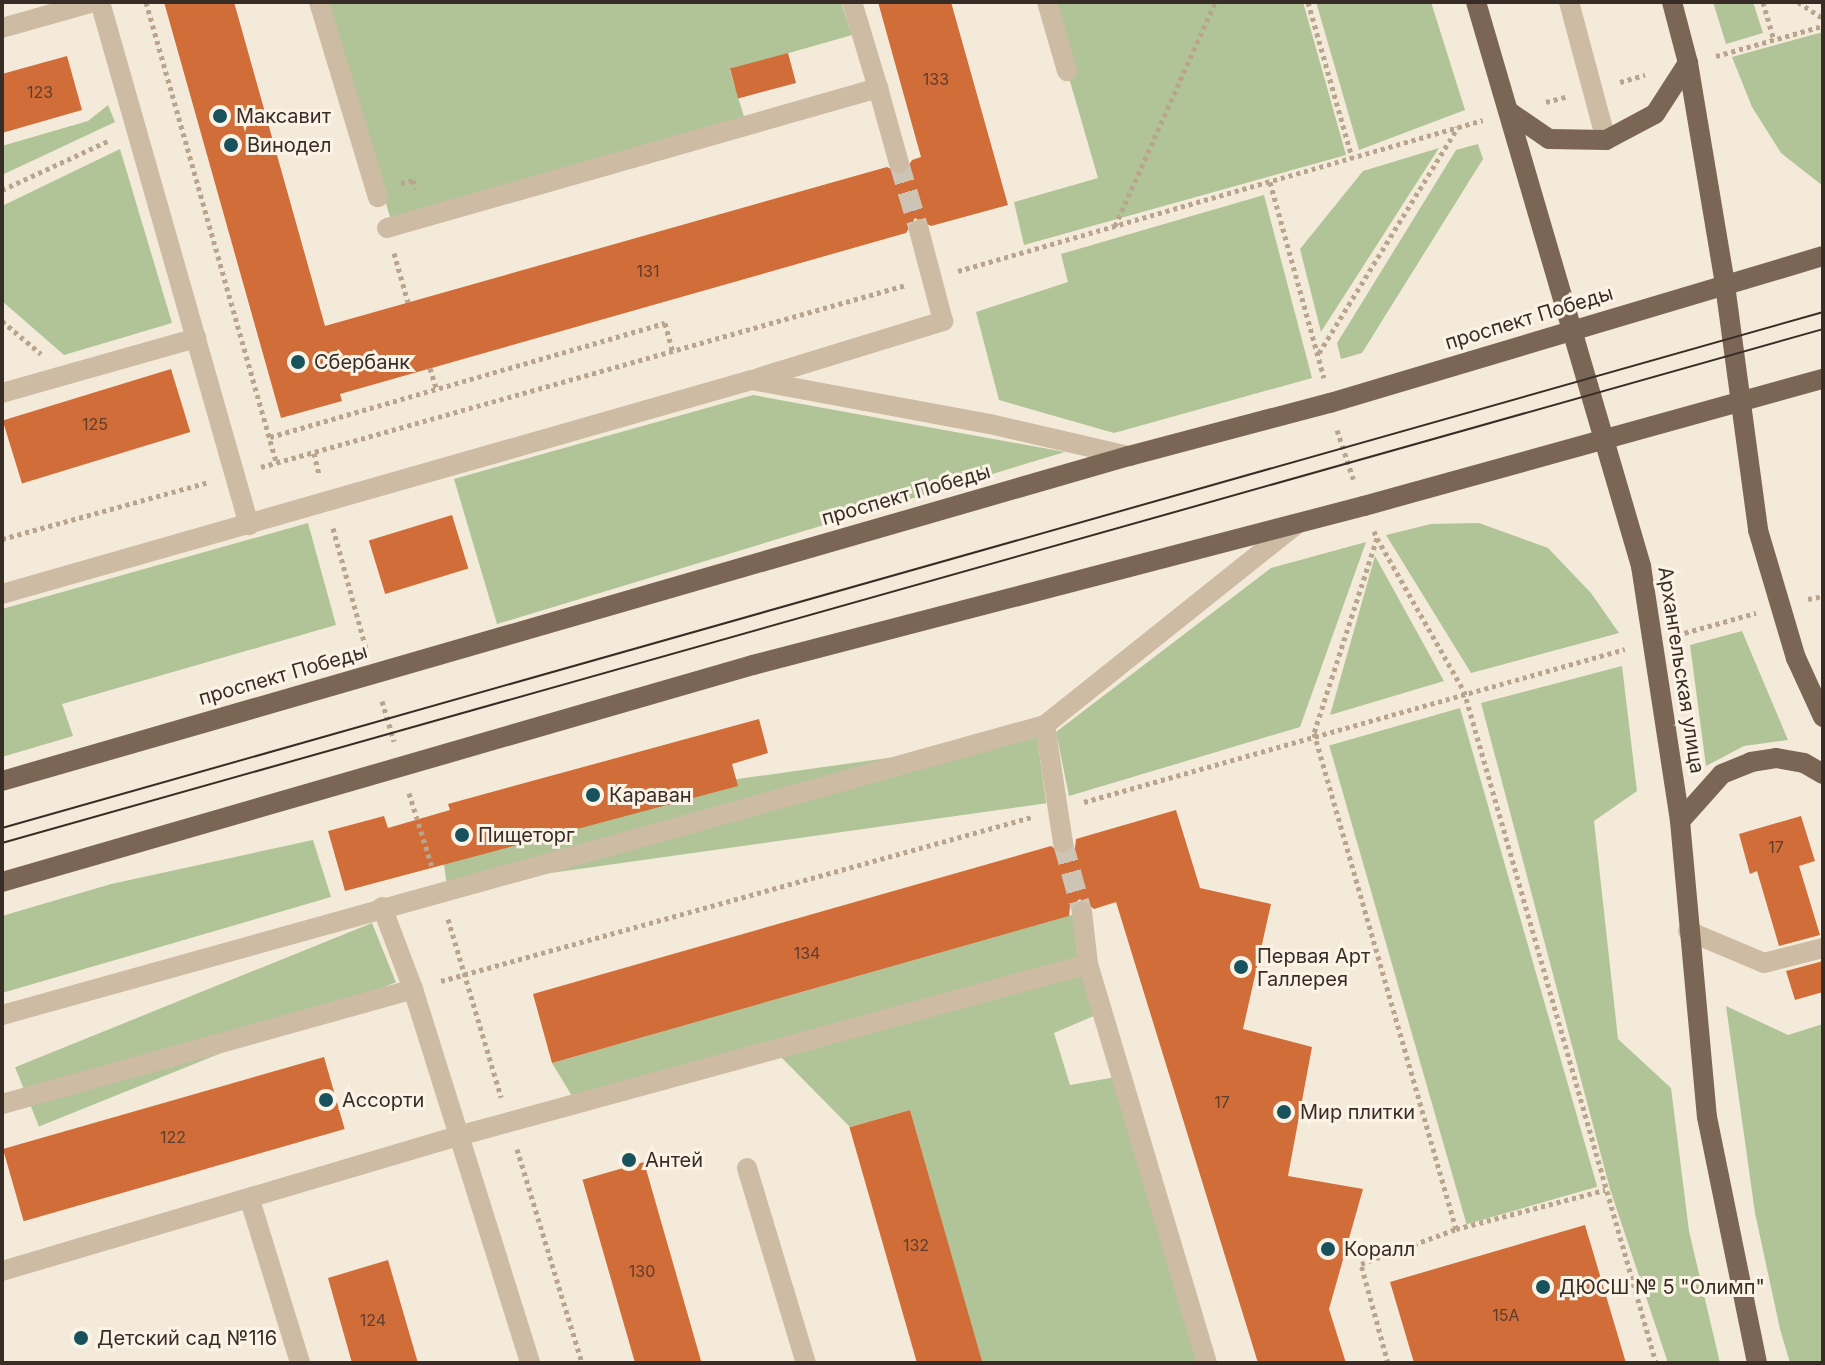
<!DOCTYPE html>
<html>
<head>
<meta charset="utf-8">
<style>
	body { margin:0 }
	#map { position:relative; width:1825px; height:1365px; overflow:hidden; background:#f4ead9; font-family:Inter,sans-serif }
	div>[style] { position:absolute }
	.green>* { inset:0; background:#b1c498; transform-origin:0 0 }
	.building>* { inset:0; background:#d16d39; transform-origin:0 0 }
	.minor-tunnel>* { height:20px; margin-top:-10px; transform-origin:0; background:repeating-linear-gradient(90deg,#cec4b5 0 20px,transparent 0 30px) }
	.path>* { height:5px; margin-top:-2.5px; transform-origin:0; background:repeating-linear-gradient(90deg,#b9a58e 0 4px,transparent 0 8px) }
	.minor>* { height:20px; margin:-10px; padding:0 10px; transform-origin:10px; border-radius:10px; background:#cdbba4 }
	.major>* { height:20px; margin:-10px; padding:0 10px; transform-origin:10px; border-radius:10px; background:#7b6656 }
	.tram>* { height:2px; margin:-1px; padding:0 1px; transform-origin:1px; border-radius:1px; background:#382d26 }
	.dots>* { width:22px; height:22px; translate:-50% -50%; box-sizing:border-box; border:4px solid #fbf3e6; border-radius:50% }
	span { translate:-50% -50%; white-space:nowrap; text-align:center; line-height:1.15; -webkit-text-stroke:6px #fbf3e6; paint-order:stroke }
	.number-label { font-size:16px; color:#5e3d2b }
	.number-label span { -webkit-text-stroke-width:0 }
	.poi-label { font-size:20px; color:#382d26 }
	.left { translate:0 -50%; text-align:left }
	.street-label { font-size:20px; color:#382d26 }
	.frame { position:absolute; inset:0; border:4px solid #382d26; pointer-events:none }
</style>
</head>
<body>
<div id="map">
	<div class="green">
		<i style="clip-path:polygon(325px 2px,841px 2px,852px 35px,730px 70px,745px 120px,391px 220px)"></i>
		<i style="clip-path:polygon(1047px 2px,1303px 2px,1346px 155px,1024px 245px,1014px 202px,1098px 178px)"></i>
		<i style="clip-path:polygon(1316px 2px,1431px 2px,1465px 110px,1359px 150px)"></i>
		<i style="clip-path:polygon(1713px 2px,1753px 2px,1763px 33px,1726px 44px)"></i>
		<i style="clip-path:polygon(1823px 32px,1823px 186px,1781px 153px,1752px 107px,1732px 57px)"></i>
		<i style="clip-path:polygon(108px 105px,115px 122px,2px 175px,2px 146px,88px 121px)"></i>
		<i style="clip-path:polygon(1478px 144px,1483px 159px,1362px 353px,1341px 359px,1337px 343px,1456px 150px)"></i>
		<i style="clip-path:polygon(1439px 148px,1321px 332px,1300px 249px,1363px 171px)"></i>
		<i style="clip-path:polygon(120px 149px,172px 323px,64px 355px,2px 301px,2px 206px)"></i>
		<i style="clip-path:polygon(1264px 195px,1312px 378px,1114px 433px,999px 400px,976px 312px,1068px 282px,1061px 254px)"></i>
		<i style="clip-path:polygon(753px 395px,1065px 452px,497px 624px,454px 479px)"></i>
		<i style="clip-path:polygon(308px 523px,336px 625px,62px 704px,73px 736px,2px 757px,2px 609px)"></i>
		<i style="clip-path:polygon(1479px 523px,1548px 548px,1591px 593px,1619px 633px,1471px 673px,1386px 535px,1431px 524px)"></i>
		<i style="clip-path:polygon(1366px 542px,1300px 727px,1069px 796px,1056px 732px,1271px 568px)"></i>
		<i style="clip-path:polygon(1375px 556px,1444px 681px,1330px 715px)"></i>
		<i style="clip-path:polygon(1742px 631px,1788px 740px,1744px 746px,1706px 766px,1690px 645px)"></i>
		<i style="clip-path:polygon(1622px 666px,1637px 791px,1594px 821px,1618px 1039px,1671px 1088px,1689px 1231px,1720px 1363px,1668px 1363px,1610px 1189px,1481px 703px)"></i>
		<i style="left:1460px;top:708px;width:498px;height:136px;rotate:74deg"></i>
		<i style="left:1037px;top:737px;width:67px;height:605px;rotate:82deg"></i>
		<i style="clip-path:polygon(313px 840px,331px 897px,2px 993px,2px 916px,111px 884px)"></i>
		<i style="clip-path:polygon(1082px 912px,1096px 1015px,1054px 1033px,1070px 1085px,1116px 1077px,1201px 1363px,982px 1363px,910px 1110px,850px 1127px,779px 1055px,581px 1111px,552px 1063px)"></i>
		<i style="left:372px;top:923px;width:64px;height:385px;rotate:68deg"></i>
		<i style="clip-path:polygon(1726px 1006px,1788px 1035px,1823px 1024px,1823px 1363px,1790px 1363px,1780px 1329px,1755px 1213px)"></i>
	</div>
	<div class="building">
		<i style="clip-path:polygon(164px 2px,234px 2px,325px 326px,887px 167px,903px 175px,912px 160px,921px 157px,878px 2px,951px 2px,1008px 205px,931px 226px,915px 218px,906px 233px,340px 394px,342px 401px,281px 418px)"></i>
		<i style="left:788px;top:53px;width:31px;height:60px;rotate:75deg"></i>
		<i style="clip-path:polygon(67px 56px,82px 110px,2px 133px,2px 74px)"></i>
		<i style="left:171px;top:369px;width:66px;height:176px;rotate:73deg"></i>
		<i style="left:452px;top:515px;width:56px;height:87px;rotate:73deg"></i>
		<i style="clip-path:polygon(759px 719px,768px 753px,732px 764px,738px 786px,345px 891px,328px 831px,384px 816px,388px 828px,450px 810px,448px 804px)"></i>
		<i style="clip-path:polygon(1176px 810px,1200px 888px,1271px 904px,1243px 1029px,1312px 1047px,1288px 1176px,1363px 1189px,1329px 1309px,1346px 1363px,1258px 1363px,1116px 902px,1094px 909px,1080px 899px,1070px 906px,1069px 916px,552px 1063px,533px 994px,1051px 846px,1066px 856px,1075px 848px,1076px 839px)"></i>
		<i style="clip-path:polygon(1801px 816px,1815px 861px,1799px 866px,1820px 935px,1779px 946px,1757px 871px,1750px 874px,1739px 834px)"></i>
		<i style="clip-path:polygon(1823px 961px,1823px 992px,1795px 1000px,1786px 971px)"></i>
		<i style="left:324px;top:1057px;width:75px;height:334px;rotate:74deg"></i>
		<i style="left:910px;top:1110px;width:263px;height:63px;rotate:74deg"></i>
		<i style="left:644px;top:1162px;width:209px;height:64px;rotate:74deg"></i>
		<i style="clip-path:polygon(1585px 1225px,1626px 1363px,1414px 1363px,1390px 1282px)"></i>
		<i style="clip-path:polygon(388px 1260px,418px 1363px,352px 1363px,328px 1278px)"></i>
	</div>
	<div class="minor-tunnel">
		<i style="left:899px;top:163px;width:70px;rotate:73.4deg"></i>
		<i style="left:1063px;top:843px;width:72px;rotate:74.6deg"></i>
	</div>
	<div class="path">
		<i style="left:146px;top:2px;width:478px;rotate:74.2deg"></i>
		<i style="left:1308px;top:2px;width:162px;rotate:74.2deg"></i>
		<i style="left:1763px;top:2px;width:40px;rotate:74deg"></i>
		<i style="left:1798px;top:2px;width:30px;rotate:33deg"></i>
		<i style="left:1716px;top:56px;width:111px;rotate:-15.7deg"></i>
		<i style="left:1620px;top:82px;width:26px;rotate:-16deg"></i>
		<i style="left:1546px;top:102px;width:23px;rotate:-15deg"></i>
		<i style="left:1270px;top:182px;width:203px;rotate:74.6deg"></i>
		<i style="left:401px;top:183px;width:12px;rotate:-14deg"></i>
		<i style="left:413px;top:180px;width:9px;rotate:77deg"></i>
		<i style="left:2px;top:190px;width:119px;rotate:-24.8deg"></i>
		<i style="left:1115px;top:226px;width:245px;rotate:-65.9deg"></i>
		<i style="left:394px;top:253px;width:51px;rotate:74.1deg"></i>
		<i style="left:958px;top:271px;width:546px;rotate:-16.05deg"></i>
		<i style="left:2px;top:321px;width:51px;rotate:40.2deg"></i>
		<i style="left:1319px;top:353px;width:265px;rotate:-58.4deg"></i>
		<i style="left:430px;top:368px;width:21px;rotate:73deg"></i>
		<i style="left:1337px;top:430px;width:54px;rotate:71.6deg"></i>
		<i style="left:270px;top:437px;width:411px;rotate:-16.1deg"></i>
		<i style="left:665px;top:323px;width:28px;rotate:75deg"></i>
		<i style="left:314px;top:453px;width:23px;rotate:77deg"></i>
		<i style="left:261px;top:467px;width:670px;rotate:-15.76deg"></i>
		<i style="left:333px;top:528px;width:125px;rotate:74.7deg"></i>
		<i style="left:1374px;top:531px;width:8px;rotate:67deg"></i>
		<i style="left:1377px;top:538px;width:205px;rotate:107.9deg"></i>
		<i style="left:1314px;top:733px;width:516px;rotate:74.02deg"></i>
		<i style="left:1456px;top:1229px;width:154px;rotate:-14.7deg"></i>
		<i style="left:1377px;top:538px;width:176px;rotate:60.4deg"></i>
		<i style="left:1464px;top:691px;width:699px;rotate:74.05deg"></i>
		<i style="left:2px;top:539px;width:215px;rotate:-15.4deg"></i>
		<i style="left:1808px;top:599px;width:15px;rotate:-11deg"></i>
		<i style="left:1677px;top:635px;width:82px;rotate:-15.6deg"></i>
		<i style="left:382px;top:701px;width:42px;rotate:73.3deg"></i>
		<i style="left:409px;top:793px;width:77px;rotate:72.7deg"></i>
		<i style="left:1084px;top:802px;width:562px;rotate:-15.79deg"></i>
		<i style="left:448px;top:919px;width:186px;rotate:73.4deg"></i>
		<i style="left:441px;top:981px;width:613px;rotate:-15.51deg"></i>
		<i style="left:517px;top:1149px;width:224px;rotate:73.1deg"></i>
		<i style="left:1388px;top:1363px;width:103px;rotate:-105.3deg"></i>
		<i style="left:1361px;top:1264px;width:101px;rotate:-20.2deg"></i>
	</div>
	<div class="minor">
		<i style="left:100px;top:2px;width:544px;rotate:74.1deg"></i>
		<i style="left:319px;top:2px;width:204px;rotate:73.2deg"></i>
		<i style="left:1047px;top:2px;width:72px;rotate:73.8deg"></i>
		<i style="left:1569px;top:2px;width:143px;rotate:75deg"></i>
		<i style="left:2px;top:28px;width:96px;rotate:-15.8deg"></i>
		<i style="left:878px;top:88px;width:78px;rotate:74.4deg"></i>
		<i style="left:387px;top:228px;width:511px;rotate:-15.91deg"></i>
		<i style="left:878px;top:88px;width:90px;rotate:-106.8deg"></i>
		<i style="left:758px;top:378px;width:194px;rotate:-17.1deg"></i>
		<i style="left:943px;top:321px;width:94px;rotate:-104.8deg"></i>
		<i style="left:2px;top:393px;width:202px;rotate:-15.8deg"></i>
		<i style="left:2px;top:594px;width:780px;rotate:-15.93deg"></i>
		<i style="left:752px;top:380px;width:242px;rotate:10.5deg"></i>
		<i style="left:990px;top:424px;width:143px;rotate:13deg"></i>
		<i style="left:1045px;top:725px;width:119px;rotate:81.3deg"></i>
		<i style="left:382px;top:907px;width:88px;rotate:69.3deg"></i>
		<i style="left:413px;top:989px;width:392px;rotate:72.6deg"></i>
		<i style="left:1082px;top:912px;width:52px;rotate:83.4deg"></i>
		<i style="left:1688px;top:931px;width:82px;rotate:22.8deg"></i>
		<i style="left:1764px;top:963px;width:61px;rotate:-14.3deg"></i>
		<i style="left:2px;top:1015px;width:1083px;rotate:-15.54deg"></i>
		<i style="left:1045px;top:725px;width:322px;rotate:-38.6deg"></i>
		<i style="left:2px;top:1104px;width:427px;rotate:-15.6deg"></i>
		<i style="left:747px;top:1168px;width:204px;rotate:73.2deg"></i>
		<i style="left:250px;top:1200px;width:170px;rotate:72.9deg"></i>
		<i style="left:2px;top:1271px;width:476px;rotate:-16.5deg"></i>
		<i style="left:458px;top:1136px;width:653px;rotate:-15.27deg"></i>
		<i style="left:1088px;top:964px;width:416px;rotate:73.4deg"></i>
	</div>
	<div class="major">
		<i style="left:1476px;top:2px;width:588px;rotate:73.69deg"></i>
		<i style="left:1641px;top:566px;width:258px;rotate:81.3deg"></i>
		<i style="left:1680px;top:821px;width:297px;rotate:84.8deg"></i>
		<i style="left:1707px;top:1117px;width:251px;rotate:78.5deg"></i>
		<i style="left:1672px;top:2px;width:63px;rotate:75.3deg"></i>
		<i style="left:1688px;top:63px;width:225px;rotate:80.5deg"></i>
		<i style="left:1725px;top:285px;width:247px;rotate:82.3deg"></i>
		<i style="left:1758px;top:530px;width:134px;rotate:73.5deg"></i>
		<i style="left:1796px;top:658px;width:65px;rotate:65.4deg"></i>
		<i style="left:1511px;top:113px;width:46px;rotate:34.4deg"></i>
		<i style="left:1549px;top:139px;width:57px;rotate:1deg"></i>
		<i style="left:1606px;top:140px;width:55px;rotate:-28deg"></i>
		<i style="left:1655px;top:114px;width:61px;rotate:-57.1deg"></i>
		<i style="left:2px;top:781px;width:1173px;rotate:-16.09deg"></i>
		<i style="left:1129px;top:456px;width:208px;rotate:-14.8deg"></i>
		<i style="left:1330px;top:403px;width:514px;rotate:-16.6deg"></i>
		<i style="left:1680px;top:821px;width:63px;rotate:-48.2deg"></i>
		<i style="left:1722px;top:774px;width:31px;rotate:-22deg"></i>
		<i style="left:1751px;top:762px;width:25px;rotate:-9deg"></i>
		<i style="left:1776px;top:758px;width:28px;rotate:10deg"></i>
		<i style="left:1804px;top:763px;width:22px;rotate:30deg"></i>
		<i style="left:2px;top:882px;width:782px;rotate:-16.12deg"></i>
		<i style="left:753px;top:665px;width:631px;rotate:-14.59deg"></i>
		<i style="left:1364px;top:506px;width:476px;rotate:-15.5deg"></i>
	</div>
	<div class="tram">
		<i style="left:2px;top:828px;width:1893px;rotate:-15.82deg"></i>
		<i style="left:2px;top:843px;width:1892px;rotate:-15.76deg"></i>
	</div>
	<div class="dots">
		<i style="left:220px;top:116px;background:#18525d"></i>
		<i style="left:231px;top:145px;background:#18525d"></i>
		<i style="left:298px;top:362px;background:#18525d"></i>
		<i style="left:593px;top:795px;background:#18525d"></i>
		<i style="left:462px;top:835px;background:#18525d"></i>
		<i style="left:1241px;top:967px;background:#18525d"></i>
		<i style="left:326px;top:1100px;background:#18525d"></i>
		<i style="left:1284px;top:1112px;background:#18525d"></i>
		<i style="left:629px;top:1160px;background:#18525d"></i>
		<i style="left:1328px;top:1249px;background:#18525d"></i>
		<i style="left:1543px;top:1287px;background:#18525d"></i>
		<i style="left:81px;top:1338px;background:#18525d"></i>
	</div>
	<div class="number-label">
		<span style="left:936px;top:79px">133</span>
		<span style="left:40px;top:92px">123</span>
		<span style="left:648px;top:271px">131</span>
		<span style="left:95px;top:424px">125</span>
		<span style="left:1776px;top:847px">17</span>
		<span style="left:807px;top:953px">134</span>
		<span style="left:1222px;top:1102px">17</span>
		<span style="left:173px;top:1137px">122</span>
		<span style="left:916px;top:1245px">132</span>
		<span style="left:642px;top:1271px">130</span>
		<span style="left:1506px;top:1315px">15А</span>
		<span style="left:373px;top:1320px">124</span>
	</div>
	<div class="poi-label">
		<span class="left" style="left:236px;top:116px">Максавит</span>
		<span class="left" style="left:247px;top:145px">Винодел</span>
		<span class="left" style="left:314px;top:362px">Сбербанк</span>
		<span class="left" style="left:609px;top:795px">Караван</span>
		<span class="left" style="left:478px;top:835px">Пищеторг</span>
		<span class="left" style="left:1257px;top:968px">Первая Арт<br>Галлерея</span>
		<span class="left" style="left:342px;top:1100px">Ассорти</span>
		<span class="left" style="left:1300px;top:1112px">Мир плитки</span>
		<span class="left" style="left:645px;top:1160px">Антей</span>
		<span class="left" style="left:1344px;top:1249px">Коралл</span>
		<span class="left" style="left:1559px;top:1287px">ДЮСШ № 5 "Олимп"</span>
		<span class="left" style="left:97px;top:1338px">Детский сад №116</span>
	</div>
	<div class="street-label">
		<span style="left:1529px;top:318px;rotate:-17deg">проспект Победы</span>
		<span style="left:906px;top:495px;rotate:-16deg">проспект Победы</span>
		<span style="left:1681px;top:670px;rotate:81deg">Архангельская улица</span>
		<span style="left:283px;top:675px;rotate:-16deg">проспект Победы</span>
	</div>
	<div class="frame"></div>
</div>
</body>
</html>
